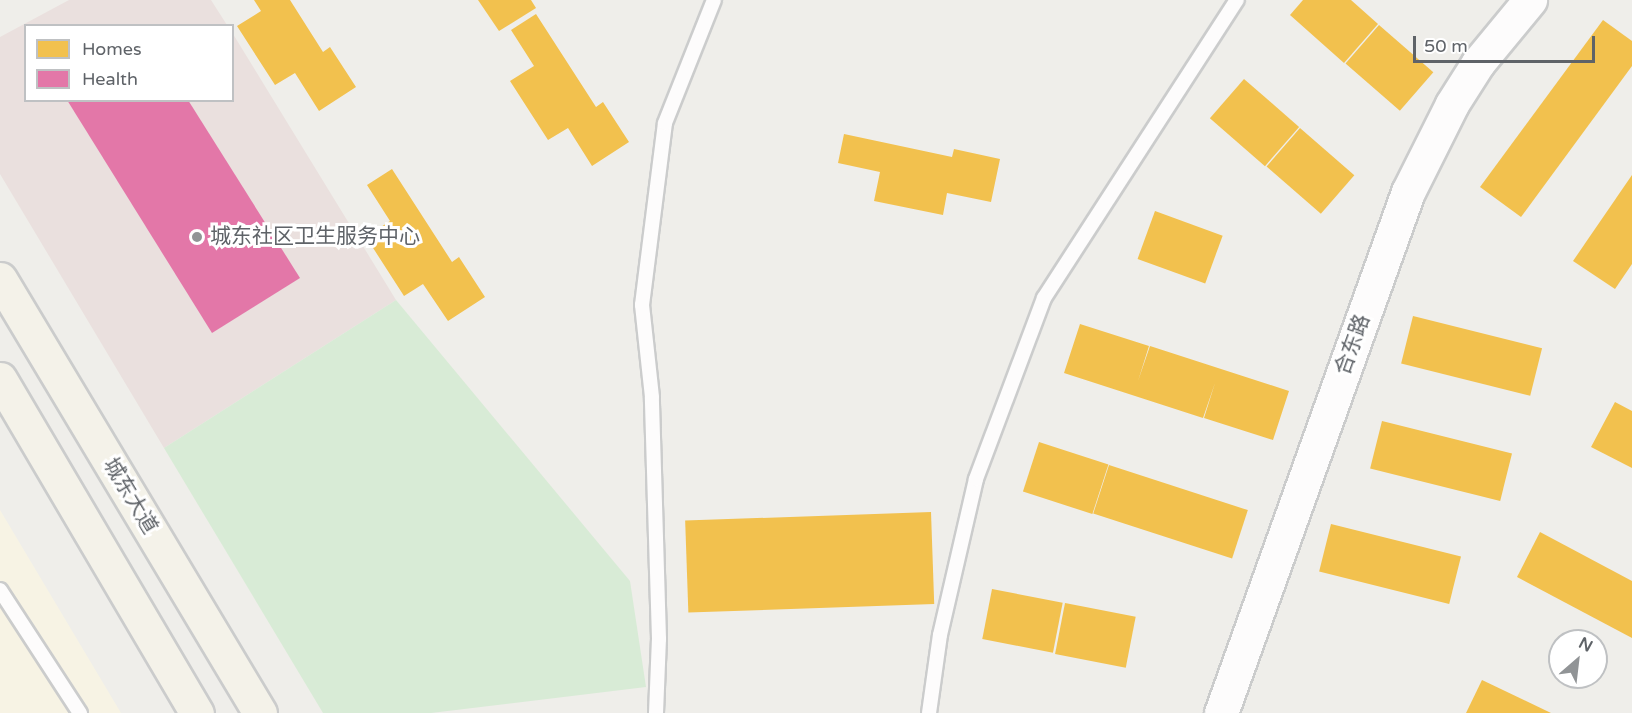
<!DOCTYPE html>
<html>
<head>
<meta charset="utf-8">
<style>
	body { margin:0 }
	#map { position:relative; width:1632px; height:713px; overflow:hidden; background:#efeeea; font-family:"Varela Round","Noto Sans SC",sans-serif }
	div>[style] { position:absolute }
	.commercial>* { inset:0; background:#f7f3e4 }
	.medical>* { inset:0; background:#eae0de }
	.green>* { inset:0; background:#d8ebd6 }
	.homes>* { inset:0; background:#f2c14e; transform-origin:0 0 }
	.health>* { inset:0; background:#e377a8 }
	.roads { filter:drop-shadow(2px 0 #cbcccc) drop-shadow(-2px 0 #cbcccc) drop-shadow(0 2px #cbcccc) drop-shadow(0 -2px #cbcccc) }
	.lane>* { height:14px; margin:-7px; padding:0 7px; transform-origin:7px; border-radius:7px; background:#fdfcfc }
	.secondary>* { height:33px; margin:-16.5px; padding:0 16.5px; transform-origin:16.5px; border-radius:16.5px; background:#fdfcfc }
	.primary>* { height:33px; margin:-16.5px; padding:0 16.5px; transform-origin:16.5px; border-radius:16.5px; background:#f4f2e9 }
	.dots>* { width:16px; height:16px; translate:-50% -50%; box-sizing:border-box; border:3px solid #fff; border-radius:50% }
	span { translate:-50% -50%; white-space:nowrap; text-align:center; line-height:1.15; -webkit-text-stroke:6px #fff; paint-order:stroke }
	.poi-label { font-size:21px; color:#5f6368 }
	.left { translate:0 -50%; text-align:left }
	.street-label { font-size:21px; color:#5f6368 }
	.legend { position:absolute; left:24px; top:24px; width:210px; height:78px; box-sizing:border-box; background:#fff; border:2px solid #bfc1c3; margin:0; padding:8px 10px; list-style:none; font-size:18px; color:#5f6368 }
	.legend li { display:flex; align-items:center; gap:12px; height:30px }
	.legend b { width:30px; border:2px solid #bfc1c3 }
	.north { position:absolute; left:1548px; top:629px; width:60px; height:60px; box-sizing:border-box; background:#fff; border:2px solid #bfc1c3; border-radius:50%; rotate:28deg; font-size:16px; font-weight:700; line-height:24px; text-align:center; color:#5f6368 }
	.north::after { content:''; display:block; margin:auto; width:21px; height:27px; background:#919496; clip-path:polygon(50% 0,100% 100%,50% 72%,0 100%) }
	.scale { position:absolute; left:1413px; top:36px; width:182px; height:27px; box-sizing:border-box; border:3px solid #5f6368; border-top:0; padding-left:8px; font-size:18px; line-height:21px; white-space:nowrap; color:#5f6368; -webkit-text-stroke:4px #fff; paint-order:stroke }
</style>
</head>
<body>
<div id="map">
	<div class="commercial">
		<i style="clip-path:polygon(0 510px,121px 713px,0 713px)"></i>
	</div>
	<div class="medical">
		<i style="clip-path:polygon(69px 0,211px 0,227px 25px,26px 26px,26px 100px,232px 100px,233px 34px,396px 300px,164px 448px,0 174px,0 37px)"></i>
	</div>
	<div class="green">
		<i style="clip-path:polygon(396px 300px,630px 581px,646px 687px,431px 713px,323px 713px,164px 448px)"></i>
	</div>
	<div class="homes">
		<i style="clip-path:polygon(254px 0,290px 0,323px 52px,330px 47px,356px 87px,319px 111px,295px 73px,275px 85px,237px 26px,261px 11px)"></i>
		<i style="clip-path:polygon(478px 0,531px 0,536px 8px,499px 31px)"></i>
		<i style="clip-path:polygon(1303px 0,1351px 0,1378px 24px,1344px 63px,1290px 15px)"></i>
		<i style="clip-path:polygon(536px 14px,596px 107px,603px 102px,629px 142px,592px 166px,568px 128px,548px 140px,510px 81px,534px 66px,511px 30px)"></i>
		<i style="clip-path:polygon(1603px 20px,1632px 41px,1632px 66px,1521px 217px,1480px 187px)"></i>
		<i style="left:1379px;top:25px;width:72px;height:51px;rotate:41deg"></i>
		<i style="left:1244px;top:79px;width:73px;height:52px;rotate:41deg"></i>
		<i style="left:1300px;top:128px;width:72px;height:51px;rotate:41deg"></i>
		<i style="clip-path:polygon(844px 134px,952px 157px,954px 149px,1000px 159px,991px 202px,947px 193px,943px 215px,874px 201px,880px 172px,838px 163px)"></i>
		<i style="clip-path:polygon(392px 169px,452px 262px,459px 257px,485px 297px,448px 321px,423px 284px,404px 296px,366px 237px,390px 221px,367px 185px)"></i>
		<i style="clip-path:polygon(1632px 175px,1632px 264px,1615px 289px,1573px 261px)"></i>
		<i style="left:1155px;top:211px;width:72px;height:51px;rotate:20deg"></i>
		<i style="left:1413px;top:316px;width:133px;height:49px;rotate:14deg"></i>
		<i style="clip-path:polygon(1080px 324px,1149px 346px,1138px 381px,1150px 346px,1289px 391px,1273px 440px,1204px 418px,1215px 383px,1203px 418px,1064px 373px)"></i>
		<i style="clip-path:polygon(1615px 402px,1632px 411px,1632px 468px,1591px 447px)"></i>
		<i style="left:1382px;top:421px;width:134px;height:49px;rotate:14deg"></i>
		<i style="left:1039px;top:442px;width:73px;height:52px;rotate:18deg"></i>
		<i style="left:1109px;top:465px;width:146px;height:51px;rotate:18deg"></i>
		<i style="left:931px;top:512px;width:92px;height:246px;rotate:88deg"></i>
		<i style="left:1331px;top:524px;width:134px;height:49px;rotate:14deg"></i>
		<i style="clip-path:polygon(1540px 532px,1632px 581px,1632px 638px,1517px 577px)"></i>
		<i style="left:992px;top:589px;width:72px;height:51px;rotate:11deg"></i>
		<i style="left:1065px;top:603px;width:72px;height:52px;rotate:11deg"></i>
		<i style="clip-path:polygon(1482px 680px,1551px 713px,1466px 713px)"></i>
	</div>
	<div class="health">
		<i style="clip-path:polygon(67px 100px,188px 100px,300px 278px,212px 333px)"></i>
	</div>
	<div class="roads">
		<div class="lane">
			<i style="left:0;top:590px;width:147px;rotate:57deg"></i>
			<i style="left:656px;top:713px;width:74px;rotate:-87.7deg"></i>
			<i style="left:659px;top:639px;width:242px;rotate:-91.7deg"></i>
			<i style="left:652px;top:397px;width:93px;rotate:-96.2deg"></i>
			<i style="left:642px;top:305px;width:183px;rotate:-82.8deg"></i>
			<i style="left:665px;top:123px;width:132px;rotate:-68.3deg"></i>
			<i style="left:929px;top:713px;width:79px;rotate:-82deg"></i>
			<i style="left:940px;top:635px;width:160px;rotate:-77deg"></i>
			<i style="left:976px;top:479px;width:193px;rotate:-69.4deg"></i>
			<i style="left:1044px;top:298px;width:355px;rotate:-57.1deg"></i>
		</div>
		<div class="secondary">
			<i style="left:1221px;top:713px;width:554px;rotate:-70.26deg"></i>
			<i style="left:1408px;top:192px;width:98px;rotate:-63.4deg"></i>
			<i style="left:1452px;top:104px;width:49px;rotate:-57.6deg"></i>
			<i style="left:1478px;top:63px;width:82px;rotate:-50.5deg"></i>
		</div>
		<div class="primary">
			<i style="left:0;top:279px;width:506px;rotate:59.08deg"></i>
			<i style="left:0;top:379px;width:388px;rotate:59.5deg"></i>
		</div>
	</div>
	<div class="dots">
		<i style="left:197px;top:237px;background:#919496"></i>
	</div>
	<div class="poi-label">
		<span class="left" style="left:210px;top:237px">城东社区卫生服务中心</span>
	</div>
	<div class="street-label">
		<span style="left:1353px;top:345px;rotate:-70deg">合东路</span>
		<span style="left:130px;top:496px;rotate:59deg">城东大道</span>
	</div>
	<ul class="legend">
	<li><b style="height:16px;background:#f2c14e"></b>Homes</li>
	<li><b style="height:16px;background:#e377a8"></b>Health</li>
	</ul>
	<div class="north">N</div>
	<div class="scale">50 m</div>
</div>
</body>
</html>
